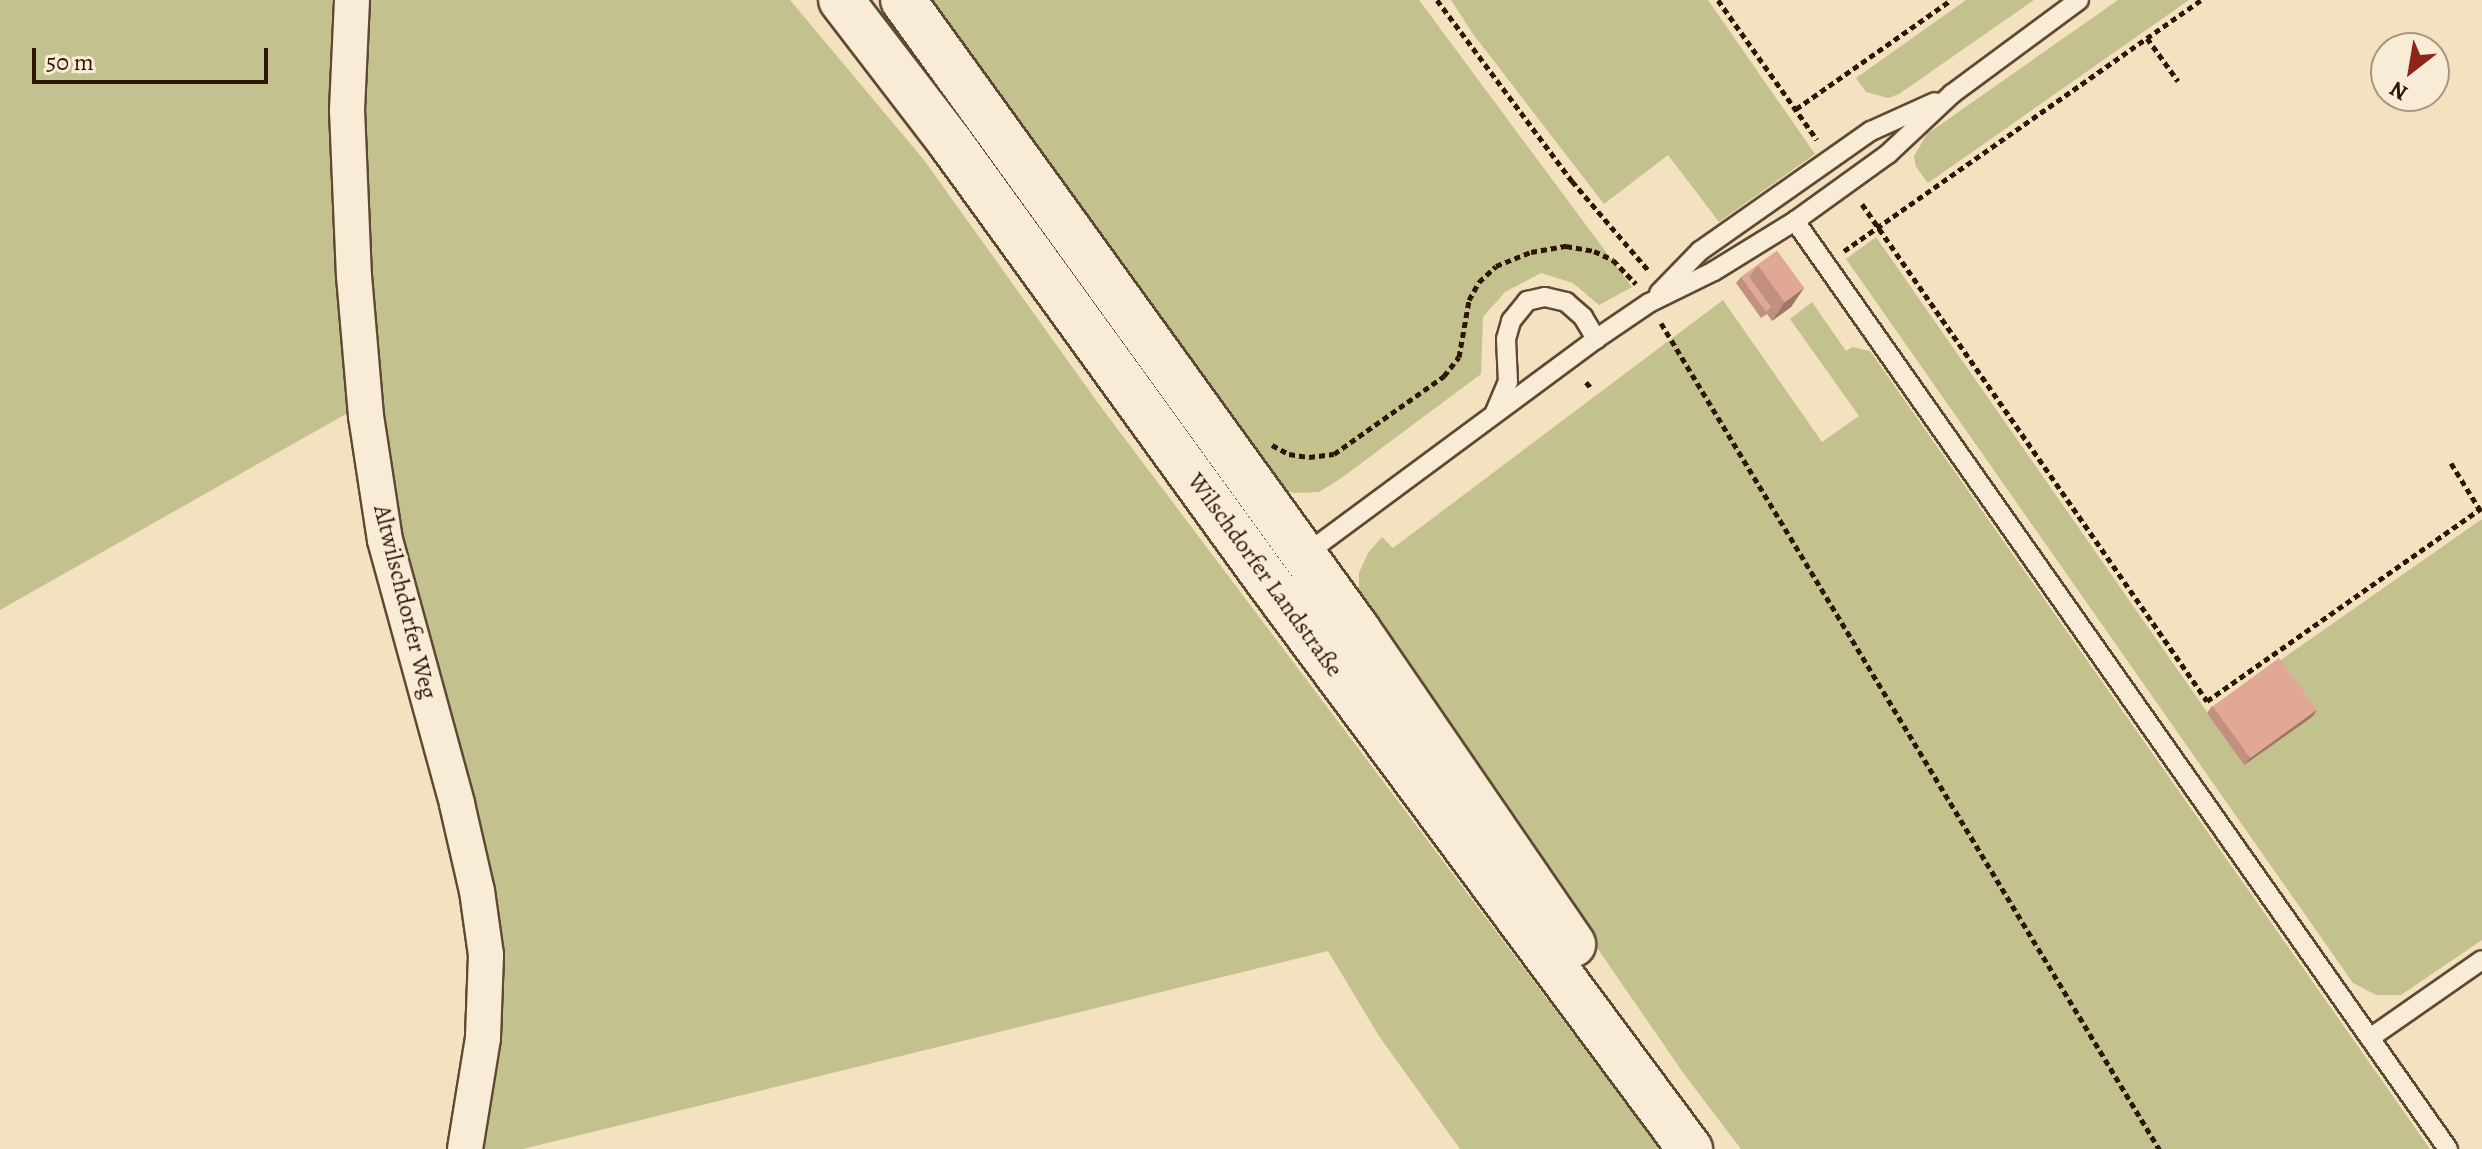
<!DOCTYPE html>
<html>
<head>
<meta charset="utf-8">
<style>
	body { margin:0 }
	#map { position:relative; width:2482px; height:1149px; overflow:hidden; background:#f4e1c0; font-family:Alegreya,serif }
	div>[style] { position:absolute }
	.green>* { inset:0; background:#c3c18d }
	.path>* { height:5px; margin-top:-2.5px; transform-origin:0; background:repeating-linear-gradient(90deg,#2d1604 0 6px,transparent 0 10px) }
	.roads { filter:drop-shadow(2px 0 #5f4933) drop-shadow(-2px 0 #5f4933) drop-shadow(0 2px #5f4933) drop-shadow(0 -2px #5f4933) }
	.service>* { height:18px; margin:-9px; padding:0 9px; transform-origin:9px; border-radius:9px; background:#f8ecd6 }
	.minor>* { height:34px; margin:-17px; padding:0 17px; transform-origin:17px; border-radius:17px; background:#f8ecd6 }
	.secondary>* { height:44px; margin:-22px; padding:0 22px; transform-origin:22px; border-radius:22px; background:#f8ecd6 }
	.wall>* { inset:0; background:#c29080 }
	.shaded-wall>* { inset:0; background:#9e7668 }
	.building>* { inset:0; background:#e1a895; transform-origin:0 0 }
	span { translate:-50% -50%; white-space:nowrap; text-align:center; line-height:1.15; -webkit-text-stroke:6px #f8ecd6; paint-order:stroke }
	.street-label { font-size:24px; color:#2d1604 }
	.north { position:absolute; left:2370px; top:32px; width:80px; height:80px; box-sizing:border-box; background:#f8ecd6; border:2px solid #a79682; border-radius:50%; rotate:211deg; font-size:22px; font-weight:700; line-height:32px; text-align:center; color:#2d1604 }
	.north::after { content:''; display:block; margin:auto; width:28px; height:36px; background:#8f2418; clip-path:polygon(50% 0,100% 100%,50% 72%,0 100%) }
	.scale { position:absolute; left:32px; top:48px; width:236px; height:36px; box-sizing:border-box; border:4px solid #2d1604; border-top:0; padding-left:10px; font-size:24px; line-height:28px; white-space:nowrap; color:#2d1604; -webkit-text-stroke:6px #f8ecd6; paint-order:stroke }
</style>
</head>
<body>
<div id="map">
	<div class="green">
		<i style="clip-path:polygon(0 0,332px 0,353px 410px,0 610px)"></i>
		<i style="clip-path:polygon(369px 0,790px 0,924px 160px,1098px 403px,1660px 1149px,1460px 1149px,1379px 1036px,1328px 951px,523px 1149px,484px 1149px,491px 1096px,495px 1019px,396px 540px,357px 183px)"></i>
		<i style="clip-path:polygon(932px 0,1419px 0,1632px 287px,1599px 305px,1573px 283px,1541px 273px,1505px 292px,1483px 317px,1481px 374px,1340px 479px,1319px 492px,1293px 493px,1267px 480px)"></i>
		<i style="clip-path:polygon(1451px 0,1708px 0,1815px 154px,1719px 222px,1668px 155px,1604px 204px,1473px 34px)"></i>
		<i style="clip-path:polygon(1966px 0,2034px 0,1899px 94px,1888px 98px,1866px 92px,1856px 78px)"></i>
		<i style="clip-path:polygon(2118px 0,2189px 0,1928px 183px,1916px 167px,1914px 156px,1927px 134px)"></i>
		<i style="clip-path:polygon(1876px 237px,2244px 765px,2275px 664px,2482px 519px,2482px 940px,2401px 995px,2376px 995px,2353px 983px,1846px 259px)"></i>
		<i style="clip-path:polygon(1723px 300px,1822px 442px,1859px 416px,1790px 319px,1812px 302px,1846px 351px,1852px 347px,1870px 351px,2430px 1149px,1741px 1149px,1684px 1074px,1363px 608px,1359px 595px,1359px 573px,1368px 553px,1382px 537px,1393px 548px)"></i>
	</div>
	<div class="path">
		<i style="left:1437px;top:0;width:226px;rotate:53.3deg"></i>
		<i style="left:1572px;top:181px;width:117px;rotate:49.5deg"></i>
		<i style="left:1718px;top:0;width:171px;rotate:54.7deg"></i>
		<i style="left:2147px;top:38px;width:53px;rotate:54.2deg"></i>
		<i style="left:1796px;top:109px;width:189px;rotate:-35.1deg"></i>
		<i style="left:1862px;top:204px;width:605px;rotate:55.23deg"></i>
		<i style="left:2207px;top:701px;width:336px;rotate:-35.1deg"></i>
		<i style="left:1844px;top:251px;width:436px;rotate:-35.1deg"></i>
		<i style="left:1661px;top:323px;width:965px;rotate:58.91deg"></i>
		<i style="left:1586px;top:382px;width:8px;rotate:50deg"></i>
		<i style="left:1272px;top:445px;width:19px;rotate:28deg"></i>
		<i style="left:1289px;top:454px;width:20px;rotate:9deg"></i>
		<i style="left:1309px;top:457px;width:25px;rotate:-7deg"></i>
		<i style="left:1334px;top:454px;width:135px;rotate:-35.3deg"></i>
		<i style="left:1444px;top:376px;width:24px;rotate:-52deg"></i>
		<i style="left:1459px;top:357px;width:58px;rotate:-80deg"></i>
		<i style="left:1469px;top:300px;width:21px;rotate:-61deg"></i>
		<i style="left:1479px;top:282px;width:23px;rotate:-43deg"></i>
		<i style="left:1496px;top:266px;width:38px;rotate:-22deg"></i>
		<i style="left:1531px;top:252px;width:36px;rotate:-10deg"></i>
		<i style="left:1566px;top:246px;width:28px;rotate:10deg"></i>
		<i style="left:1594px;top:251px;width:21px;rotate:25deg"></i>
		<i style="left:1613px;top:260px;width:33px;rotate:46deg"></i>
		<i style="left:2451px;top:463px;width:55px;rotate:58.3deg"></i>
	</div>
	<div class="roads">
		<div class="service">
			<i style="left:1795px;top:221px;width:1135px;rotate:54.87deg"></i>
			<i style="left:1659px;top:293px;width:59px;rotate:-45.7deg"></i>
			<i style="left:1700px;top:251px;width:209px;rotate:-35.1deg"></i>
			<i style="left:1871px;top:131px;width:70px;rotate:-24.4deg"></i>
			<i style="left:1495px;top:412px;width:33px;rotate:-67deg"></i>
			<i style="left:1508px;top:382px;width:43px;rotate:-92.7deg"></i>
			<i style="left:1506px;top:339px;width:19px;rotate:-74deg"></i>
			<i style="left:1511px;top:321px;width:26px;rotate:-51deg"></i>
			<i style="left:1527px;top:301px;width:18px;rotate:-13deg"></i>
			<i style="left:1545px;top:297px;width:22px;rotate:13deg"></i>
			<i style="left:1566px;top:302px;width:23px;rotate:41deg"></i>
			<i style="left:1583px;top:317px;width:26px;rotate:59deg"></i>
			<i style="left:1303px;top:556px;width:365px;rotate:-36.5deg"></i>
			<i style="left:1596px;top:339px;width:64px;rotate:-34.2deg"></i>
			<i style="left:1649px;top:303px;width:72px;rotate:-26.2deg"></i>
			<i style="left:1714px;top:271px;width:95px;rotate:-31.7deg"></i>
			<i style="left:1795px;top:221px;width:115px;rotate:-35.8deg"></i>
			<i style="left:1888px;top:154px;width:88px;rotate:-43.2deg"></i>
			<i style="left:1952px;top:94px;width:158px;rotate:-36.5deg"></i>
			<i style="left:2370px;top:1038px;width:136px;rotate:-34.9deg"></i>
		</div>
		<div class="minor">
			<i style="left:352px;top:0;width:110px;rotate:92.6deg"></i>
			<i style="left:347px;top:110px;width:166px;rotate:87.6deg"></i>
			<i style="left:354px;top:276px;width:141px;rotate:85.1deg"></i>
			<i style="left:366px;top:416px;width:125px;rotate:81.3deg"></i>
			<i style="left:385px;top:540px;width:274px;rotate:74.7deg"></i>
			<i style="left:457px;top:804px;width:89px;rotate:77.1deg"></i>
			<i style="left:477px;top:891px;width:65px;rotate:82deg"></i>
			<i style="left:486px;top:955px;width:83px;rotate:92.1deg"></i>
			<i style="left:483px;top:1038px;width:112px;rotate:99.2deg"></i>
		</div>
		<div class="secondary">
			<i style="left:841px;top:0;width:179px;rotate:52.5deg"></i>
			<i style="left:950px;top:142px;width:542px;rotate:54.08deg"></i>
			<i style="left:1268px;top:581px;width:708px;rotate:53.39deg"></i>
			<i style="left:903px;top:0;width:777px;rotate:54.16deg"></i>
			<i style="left:1358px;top:630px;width:381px;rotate:55.6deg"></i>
		</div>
	</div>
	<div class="wall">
		<i style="clip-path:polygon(1777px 251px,1804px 288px,1791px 307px,1772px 321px,1767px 314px,1761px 318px,1736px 283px,1741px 277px)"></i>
		<i style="clip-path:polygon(2212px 706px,2317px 710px,2312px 717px,2244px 765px,2207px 713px)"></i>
	</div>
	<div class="shaded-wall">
		<i style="clip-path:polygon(1804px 288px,1791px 307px,1772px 321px,1785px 302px)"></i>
		<i style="clip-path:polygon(2317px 710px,2312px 717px,2244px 765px,2249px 759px)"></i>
	</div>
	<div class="building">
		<i style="left:1777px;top:251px;width:46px;height:24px;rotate:54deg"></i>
		<i style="clip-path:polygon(1770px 256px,1758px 265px,1749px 277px,1771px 307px,1766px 312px,1741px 277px)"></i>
		<i style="left:2279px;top:658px;width:64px;height:82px;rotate:54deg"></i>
	</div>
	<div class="street-label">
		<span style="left:1265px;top:575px;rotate:54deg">Wilschdorfer Landstraße</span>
		<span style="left:405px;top:602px;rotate:76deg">Altwilschdorfer Weg</span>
	</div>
	<div class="north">N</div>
	<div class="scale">50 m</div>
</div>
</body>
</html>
